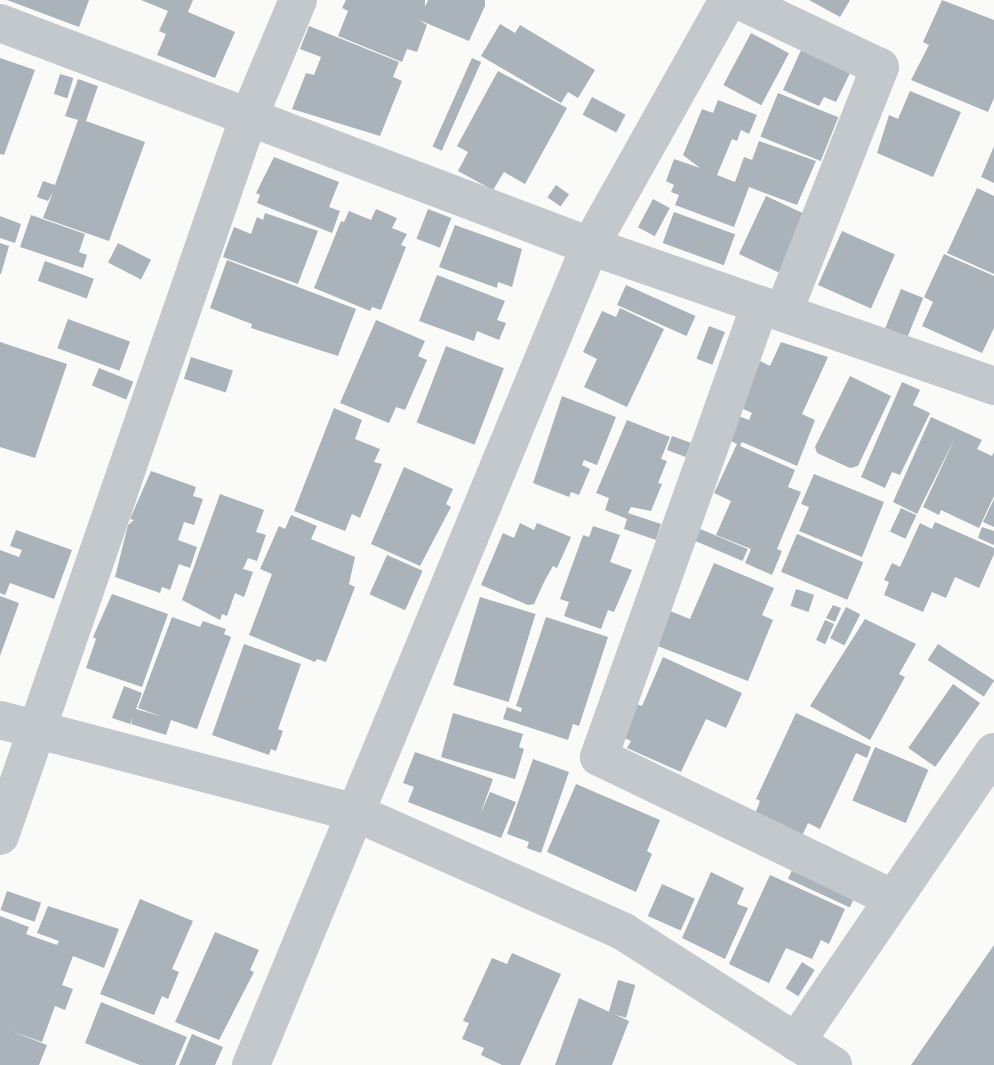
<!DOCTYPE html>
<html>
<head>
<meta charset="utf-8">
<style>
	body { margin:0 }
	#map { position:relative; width:994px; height:1065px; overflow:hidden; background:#fafaf8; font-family:Ubuntu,sans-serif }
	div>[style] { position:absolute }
	.building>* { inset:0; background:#aab3b9; transform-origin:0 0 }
	.minor>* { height:38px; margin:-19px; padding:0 19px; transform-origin:19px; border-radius:19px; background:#c3c8cc }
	span { translate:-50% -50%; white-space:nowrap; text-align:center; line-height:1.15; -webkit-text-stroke:7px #fff; paint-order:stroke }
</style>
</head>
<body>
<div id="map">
	<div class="building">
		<i style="clip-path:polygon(7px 0,89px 0,79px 27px)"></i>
		<i style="clip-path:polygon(141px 0,193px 0,188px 12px,235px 32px,215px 78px,157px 55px,166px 34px,159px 31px,168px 11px)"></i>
		<i style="clip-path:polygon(346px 0,425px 0,425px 7px,428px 0,485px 0,485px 6px,469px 41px,419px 20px,427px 25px,417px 52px,407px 49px,402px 62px,338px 36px,348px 11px,342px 8px)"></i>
		<i style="clip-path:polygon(809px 0,850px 0,840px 17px)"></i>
		<i style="clip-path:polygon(942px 0,994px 20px,994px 98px,988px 112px,911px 80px,929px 45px,923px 42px)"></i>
		<i style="clip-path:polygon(500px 24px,515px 33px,520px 25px,595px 70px,578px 98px,568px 92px,561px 103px,481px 56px)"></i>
		<i style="clip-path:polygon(309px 26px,399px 62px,393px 77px,402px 81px,380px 136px,292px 109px,306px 73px,314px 75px,321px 57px,300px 49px)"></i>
		<i style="left:751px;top:33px;width:43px;height:59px;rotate:28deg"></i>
		<i style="clip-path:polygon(802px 48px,851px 71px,836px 102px,824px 97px,819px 106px,783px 90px)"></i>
		<i style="clip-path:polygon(0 58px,35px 70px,4px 155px,0 154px)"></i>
		<i style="left:472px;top:58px;width:10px;height:97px;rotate:24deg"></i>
		<i style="clip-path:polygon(498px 71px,567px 108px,525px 184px,504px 172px,493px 190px,458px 171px,468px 152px,457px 146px)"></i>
		<i style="left:60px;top:74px;width:14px;height:21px;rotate:17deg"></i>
		<i style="clip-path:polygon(78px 79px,98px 86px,86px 121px,145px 142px,109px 241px,43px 218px,53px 192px,48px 201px,37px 197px,43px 181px,55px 185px,78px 120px,65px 116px)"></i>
		<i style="clip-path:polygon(910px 91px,961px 112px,933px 177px,877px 153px,889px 115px,898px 119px)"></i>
		<i style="left:778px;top:93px;width:65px;height:47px;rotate:22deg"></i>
		<i style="left:592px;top:97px;width:38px;height:20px;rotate:28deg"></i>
		<i style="clip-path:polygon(718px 100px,757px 115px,749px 134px,741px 130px,737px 141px,732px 139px,717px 175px,735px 182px,744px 157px,752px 160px,759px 141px,816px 161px,797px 205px,749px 187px,734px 227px,675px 205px,679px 195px,671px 192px,674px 185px,666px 181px,674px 159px,700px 168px,683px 155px,702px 109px,713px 113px)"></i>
		<i style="clip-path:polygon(994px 146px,994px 183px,981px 177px)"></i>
		<i style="clip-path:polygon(274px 157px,339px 182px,329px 207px,340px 211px,332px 233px,257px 203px,260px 195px,256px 193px)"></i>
		<i style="left:556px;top:185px;width:16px;height:15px;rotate:35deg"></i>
		<i style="clip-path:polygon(977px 188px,994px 196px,994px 274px,947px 253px)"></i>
		<i style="left:766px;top:196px;width:44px;height:64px;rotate:25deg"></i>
		<i style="left:653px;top:199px;width:19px;height:32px;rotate:28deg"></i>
		<i style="clip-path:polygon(376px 209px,397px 218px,392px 228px,407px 234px,401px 245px,406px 247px,381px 310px,372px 307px,370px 311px,314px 288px,341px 221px,344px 222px,349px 211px,371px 220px)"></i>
		<i style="left:428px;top:209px;width:25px;height:32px;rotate:21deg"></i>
		<i style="left:674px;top:212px;width:65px;height:33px;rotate:20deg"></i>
		<i style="clip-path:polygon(265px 213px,318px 231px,298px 284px,223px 257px,234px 227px,251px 234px,257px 217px,263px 220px)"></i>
		<i style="clip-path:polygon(31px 215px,85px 234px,79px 252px,87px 255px,83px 268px,20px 247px)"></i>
		<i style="clip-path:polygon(0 216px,21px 224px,15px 243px,0 238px)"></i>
		<i style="clip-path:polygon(455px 225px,522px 249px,512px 287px,498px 282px,497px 288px,439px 267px)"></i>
		<i style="left:842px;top:231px;width:58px;height:59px;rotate:24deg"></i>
		<i style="clip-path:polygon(0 243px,9px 246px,1px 274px,0 274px)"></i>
		<i style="left:118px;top:243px;width:37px;height:22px;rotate:27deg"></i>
		<i style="clip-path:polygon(944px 254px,994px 276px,994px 328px,982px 353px,922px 326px,933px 302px,924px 297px)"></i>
		<i style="clip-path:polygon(227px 260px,356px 309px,338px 356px,251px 328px,252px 324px,210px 308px)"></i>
		<i style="left:45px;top:261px;width:52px;height:21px;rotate:20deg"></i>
		<i style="clip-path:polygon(437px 275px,505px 301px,497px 320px,506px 323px,499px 340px,477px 331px,474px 341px,419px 321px)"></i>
		<i style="left:626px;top:285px;width:76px;height:22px;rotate:24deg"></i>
		<i style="left:901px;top:289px;width:24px;height:42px;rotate:22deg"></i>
		<i style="clip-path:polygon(620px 308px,664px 329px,627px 407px,584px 387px,597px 359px,583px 352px,602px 311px,616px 317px)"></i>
		<i style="left:68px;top:319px;width:66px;height:31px;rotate:20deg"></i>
		<i style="clip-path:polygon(376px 320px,425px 341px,418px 356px,427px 360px,405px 410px,396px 407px,389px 423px,340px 403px)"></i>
		<i style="left:709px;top:326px;width:17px;height:35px;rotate:21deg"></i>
		<i style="clip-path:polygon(0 342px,67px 364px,35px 458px,0 447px)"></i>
		<i style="clip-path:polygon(781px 342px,828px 357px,802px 414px,815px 420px,797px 466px,742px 442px,740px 446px,795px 470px,788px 487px,801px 492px,777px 549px,782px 551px,772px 575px,745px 563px,751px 549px,716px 535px,731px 501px,714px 493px,737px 444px,727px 439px,738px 416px,749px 420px,752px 413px,739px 407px,760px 361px,770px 366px)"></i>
		<i style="left:446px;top:346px;width:62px;height:82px;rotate:21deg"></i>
		<i style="left:191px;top:357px;width:44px;height:23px;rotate:18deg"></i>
		<i style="left:99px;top:368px;width:37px;height:19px;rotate:22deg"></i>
		<i style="clip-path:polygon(850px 376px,891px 396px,858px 466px,850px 468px,817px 453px,815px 447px)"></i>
		<i style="clip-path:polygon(902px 382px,920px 390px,913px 405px,930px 413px,900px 475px,892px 472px,885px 488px,861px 477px)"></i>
		<i style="clip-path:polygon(562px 396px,616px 417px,597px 465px,584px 460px,582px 465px,590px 469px,579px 495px,571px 492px,569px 497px,533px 483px)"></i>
		<i style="clip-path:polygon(334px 408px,362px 420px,355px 439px,380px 449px,374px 462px,382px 464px,360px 518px,352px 514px,345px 531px,294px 511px)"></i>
		<i style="clip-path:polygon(931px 417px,982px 440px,977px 449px,992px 456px,994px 452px,994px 496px,979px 528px,941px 510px,939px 515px,923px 507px,956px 436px,917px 514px,893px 502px)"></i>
		<i style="clip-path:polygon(627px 420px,670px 437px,661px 459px,667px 461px,658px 483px,662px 484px,651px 511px,631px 507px,628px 513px,661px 524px,656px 540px,624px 529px,627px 519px,605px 510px,609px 498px,596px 493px)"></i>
		<i style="left:672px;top:436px;width:20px;height:15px;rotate:20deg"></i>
		<i style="clip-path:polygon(404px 467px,453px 489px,446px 504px,451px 507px,420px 566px,371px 544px)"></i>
		<i style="clip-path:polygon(151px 471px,196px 487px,193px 496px,203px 499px,194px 525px,184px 522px,178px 540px,197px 547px,190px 568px,179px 564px,170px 590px,162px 587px,160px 593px,115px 577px,128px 525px,134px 520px,130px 519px)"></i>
		<i style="clip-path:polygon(814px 474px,884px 502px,862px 557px,799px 531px,809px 507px,801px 504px)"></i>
		<i style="clip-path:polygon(220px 494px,264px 510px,256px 532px,266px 535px,257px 561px,248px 558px,243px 569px,253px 572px,244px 597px,235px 593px,227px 616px,222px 614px,220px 620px,182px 600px)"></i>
		<i style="clip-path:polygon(994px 499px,994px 527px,983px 522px)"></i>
		<i style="left:901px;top:508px;width:17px;height:26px;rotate:25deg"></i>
		<i style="clip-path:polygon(291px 515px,317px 526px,311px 539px,355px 557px,349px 584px,355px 587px,326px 662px,317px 659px,315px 662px,249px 635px,272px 574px,260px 569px,279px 526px,285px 529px)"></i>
		<i style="clip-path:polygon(935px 522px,994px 548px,994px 554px,979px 588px,955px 577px,946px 598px,932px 592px,923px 612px,884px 595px,889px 582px,884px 580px,892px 563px,900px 567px,920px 523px,932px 529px)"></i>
		<i style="clip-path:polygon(520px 523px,534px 530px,537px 523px,571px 537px,557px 568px,553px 566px,545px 580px,534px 604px,528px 605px,481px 585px,503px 533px,514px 538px)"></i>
		<i style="clip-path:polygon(593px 526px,620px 535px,610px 562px,632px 570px,614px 612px,608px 610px,601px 629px,564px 616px,569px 602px,560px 599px,583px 535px,589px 537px)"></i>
		<i style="clip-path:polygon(982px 527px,994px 531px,994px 545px,978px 538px)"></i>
		<i style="left:698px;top:528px;width:54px;height:13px;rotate:23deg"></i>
		<i style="clip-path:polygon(16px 530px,72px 550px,54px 599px,10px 583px,5px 595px,0 593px,0 550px,19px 557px,22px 550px,10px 546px)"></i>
		<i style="left:797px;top:534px;width:72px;height:41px;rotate:23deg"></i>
		<i style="left:387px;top:555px;width:39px;height:43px;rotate:24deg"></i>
		<i style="clip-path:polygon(714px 563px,774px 588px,762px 615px,773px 620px,748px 681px,655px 645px,670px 611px,690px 619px)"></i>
		<i style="left:796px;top:589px;width:19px;height:18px;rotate:18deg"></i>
		<i style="clip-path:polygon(112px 594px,168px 614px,142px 687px,86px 668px,96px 639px,93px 637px)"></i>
		<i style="clip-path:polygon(0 596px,19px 603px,0 656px)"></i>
		<i style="left:480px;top:597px;width:58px;height:92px;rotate:17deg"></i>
		<i style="clip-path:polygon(833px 605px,841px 608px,835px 622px,826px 618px)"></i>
		<i style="left:846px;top:607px;width:16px;height:35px;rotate:27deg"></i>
		<i style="clip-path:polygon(172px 617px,200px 627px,203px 621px,226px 629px,224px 634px,231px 637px,197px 729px,171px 720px,166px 735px,131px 724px,133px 717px,130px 724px,112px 718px,124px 686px,142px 693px,136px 709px,163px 717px,138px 708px)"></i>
		<i style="clip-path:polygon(546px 617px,608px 637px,579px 726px,573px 724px,568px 740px,503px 719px,507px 707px,521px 712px,522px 708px,516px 706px)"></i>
		<i style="clip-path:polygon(865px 619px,916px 644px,899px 674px,905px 677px,870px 740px,810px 706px)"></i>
		<i style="left:825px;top:620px;width:10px;height:22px;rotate:24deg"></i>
		<i style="clip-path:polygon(244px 644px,301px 664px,278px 729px,283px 731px,276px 751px,271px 749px,269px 755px,212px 735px)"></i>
		<i style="left:938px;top:644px;width:67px;height:19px;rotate:33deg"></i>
		<i style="clip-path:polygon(663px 657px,742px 693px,726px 728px,706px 719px,681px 772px,627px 748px,631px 741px,620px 736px,634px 703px,642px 706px)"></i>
		<i style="left:953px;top:684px;width:33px;height:78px;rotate:35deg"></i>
		<i style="clip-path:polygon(453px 713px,523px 734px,519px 747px,524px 749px,515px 779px,441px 757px)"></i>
		<i style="clip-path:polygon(796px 713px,871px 747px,867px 758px,856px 753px,820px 829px,808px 823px,802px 836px,755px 814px,760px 801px,756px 799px)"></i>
		<i style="left:875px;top:747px;width:58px;height:58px;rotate:23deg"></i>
		<i style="clip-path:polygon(415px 752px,493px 779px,480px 815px,490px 792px,516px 802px,501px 838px,408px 802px,414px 787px,403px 783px)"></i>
		<i style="clip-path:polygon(533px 759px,569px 772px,541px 853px,527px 848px,529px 842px,507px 834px)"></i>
		<i style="clip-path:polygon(576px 784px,660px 820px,647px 851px,652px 854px,636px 892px,547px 852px)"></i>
		<i style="left:794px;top:866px;width:68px;height:14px;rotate:25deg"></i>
		<i style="clip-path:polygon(711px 872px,744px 888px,737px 904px,748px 908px,725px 959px,682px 938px)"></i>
		<i style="clip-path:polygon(770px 875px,845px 909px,829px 944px,821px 940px,812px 959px,786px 948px,769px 983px,729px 964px)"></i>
		<i style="left:662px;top:884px;width:36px;height:35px;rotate:24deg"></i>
		<i style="left:7px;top:891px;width:36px;height:20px;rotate:19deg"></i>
		<i style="clip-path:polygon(140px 899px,193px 921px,172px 969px,179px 972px,168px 999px,162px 996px,154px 1015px,100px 994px)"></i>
		<i style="clip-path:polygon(48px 906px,119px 929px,104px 968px,73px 956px,62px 985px,73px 989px,65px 1010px,55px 1006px,42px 1042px,11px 1031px,47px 1045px,39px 1065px,0 1065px,0 916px,29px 927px,26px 934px,57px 945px,59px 941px,37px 933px)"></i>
		<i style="clip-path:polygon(215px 932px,259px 950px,250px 970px,254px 972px,219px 1040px,175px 1022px)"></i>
		<i style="clip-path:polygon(994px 945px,994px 1065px,911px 1065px)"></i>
		<i style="clip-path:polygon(512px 953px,561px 974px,520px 1065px,502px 1065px,481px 1055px,484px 1048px,462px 1039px,469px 1023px,463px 1021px,492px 958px,507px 964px)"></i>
		<i style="left:802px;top:962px;width:15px;height:31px;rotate:32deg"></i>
		<i style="left:618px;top:980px;width:18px;height:34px;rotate:16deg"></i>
		<i style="clip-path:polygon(579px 998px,629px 1021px,612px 1065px,555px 1065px)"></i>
		<i style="clip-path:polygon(101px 1002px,187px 1037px,175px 1065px,140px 1065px,85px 1043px)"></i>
		<i style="clip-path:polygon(192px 1034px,223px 1047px,215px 1065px,179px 1065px)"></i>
	</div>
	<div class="minor">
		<i style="left:738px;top:0;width:157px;rotate:25.3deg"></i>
		<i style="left:880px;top:67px;width:264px;rotate:111.5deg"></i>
		<i style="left:0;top:23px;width:631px;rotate:20.7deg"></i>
		<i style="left:590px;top:246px;width:428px;rotate:19.1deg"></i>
		<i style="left:760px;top:305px;width:480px;rotate:109.6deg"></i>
		<i style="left:599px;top:757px;width:327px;rotate:25.7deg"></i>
		<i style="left:0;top:720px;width:368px;rotate:14.6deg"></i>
		<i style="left:356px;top:813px;width:293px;rotate:23.9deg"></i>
		<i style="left:624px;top:932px;width:248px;rotate:32.5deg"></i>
		<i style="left:0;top:836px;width:759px;rotate:-70.92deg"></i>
		<i style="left:248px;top:119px;width:129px;rotate:-67.2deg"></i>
		<i style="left:796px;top:1042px;width:351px;rotate:-55.7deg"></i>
		<i style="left:251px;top:1065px;width:886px;rotate:-67.51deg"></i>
		<i style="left:590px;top:246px;width:282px;rotate:-60.7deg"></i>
	</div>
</div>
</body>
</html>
